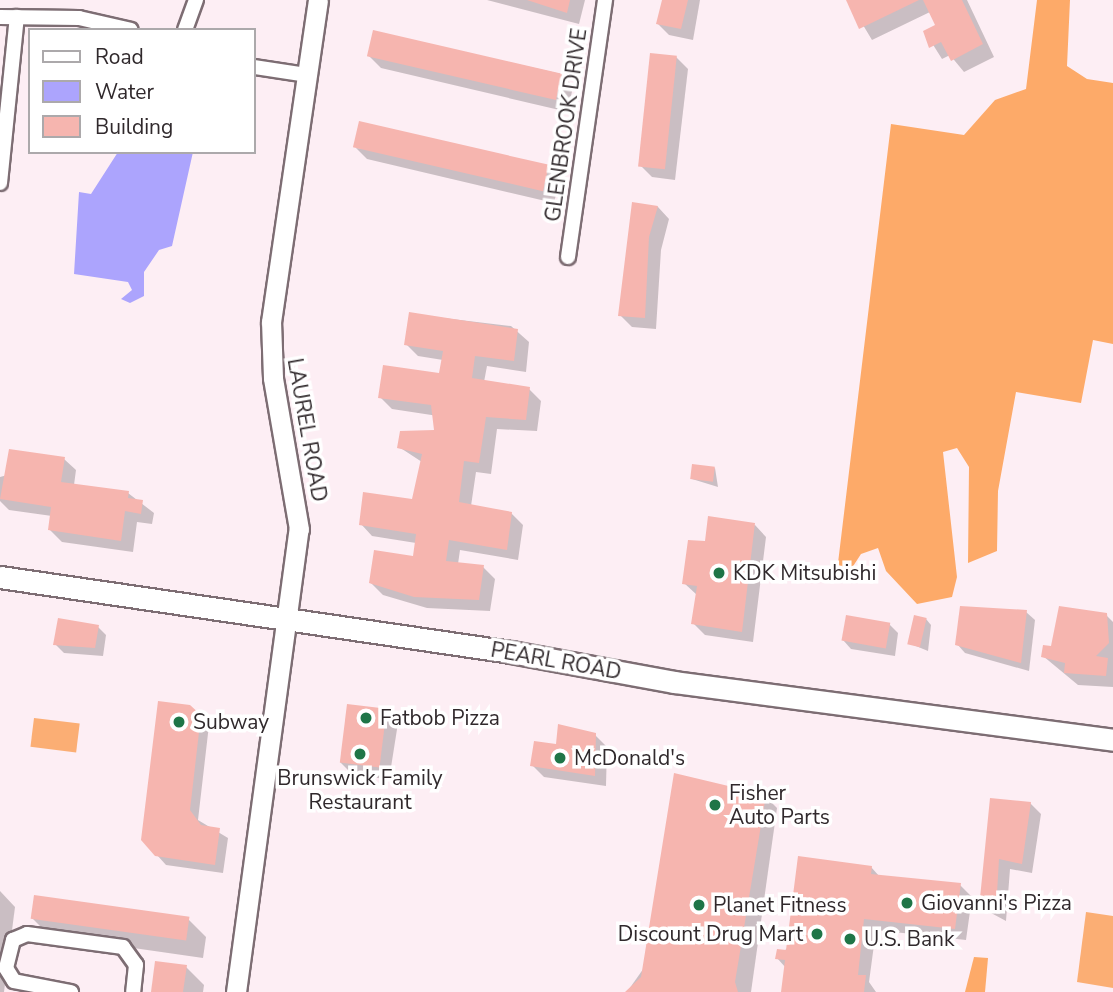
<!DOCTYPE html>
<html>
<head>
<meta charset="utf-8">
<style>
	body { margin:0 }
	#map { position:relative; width:1113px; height:992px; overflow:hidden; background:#fdeef4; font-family:"Nunito Sans",sans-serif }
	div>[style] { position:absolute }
	.green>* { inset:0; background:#fbae74; transform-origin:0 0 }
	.forest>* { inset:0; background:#fdaa69 }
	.water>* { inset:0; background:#aca4fd }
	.shadow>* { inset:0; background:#0003 }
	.building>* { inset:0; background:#f6b5af; transform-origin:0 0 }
	.roads { filter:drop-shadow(2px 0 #7d6d73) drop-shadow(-2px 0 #7d6d73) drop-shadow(0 2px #7d6d73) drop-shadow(0 -2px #7d6d73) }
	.street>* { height:14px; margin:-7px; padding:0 7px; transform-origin:7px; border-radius:7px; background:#fff }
	.secondary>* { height:19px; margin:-9.5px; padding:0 9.5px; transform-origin:9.5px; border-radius:9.5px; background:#fff }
	.primary>* { height:21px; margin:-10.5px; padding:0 10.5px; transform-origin:10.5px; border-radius:10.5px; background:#fff }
	.dots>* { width:19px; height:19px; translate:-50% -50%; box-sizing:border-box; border:4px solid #fff; border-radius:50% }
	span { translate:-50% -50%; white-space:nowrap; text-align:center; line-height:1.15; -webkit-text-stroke:7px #fff; paint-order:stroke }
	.street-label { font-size:21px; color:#30292c }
	.poi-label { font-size:21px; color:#30292c }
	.left { translate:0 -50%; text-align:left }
	.right { translate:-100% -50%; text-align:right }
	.legend { position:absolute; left:28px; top:28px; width:228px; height:126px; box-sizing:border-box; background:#fff; border:2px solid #aca9ab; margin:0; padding:9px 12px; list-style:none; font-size:21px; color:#30292c }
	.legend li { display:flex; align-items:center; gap:14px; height:35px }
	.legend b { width:35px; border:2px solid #aca9ab }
</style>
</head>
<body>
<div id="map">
	<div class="green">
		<i style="left:34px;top:718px;width:46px;height:29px;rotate:7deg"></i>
		<i style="clip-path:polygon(1086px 912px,1113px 916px,1113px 988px,1077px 982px)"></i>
	</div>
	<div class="forest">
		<i style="clip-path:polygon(1037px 0,1070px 0,1067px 66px,1087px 79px,1113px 83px,1113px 344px,1093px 340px,1081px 403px,1016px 392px,998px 491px,997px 551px,968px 563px,969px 467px,957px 448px,943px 452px,957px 577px,952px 597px,917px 604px,886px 571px,878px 548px,861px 554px,846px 577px,838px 563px,891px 124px,964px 135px,995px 100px,1026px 89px)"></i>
		<i style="clip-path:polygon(974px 957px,988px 958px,985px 992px,965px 992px)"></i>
	</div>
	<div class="water">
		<i style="clip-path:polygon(118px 152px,193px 152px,172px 246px,159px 250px,144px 272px,144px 296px,130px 303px,121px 299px,132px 290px,128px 282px,74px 274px,79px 192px,91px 194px)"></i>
	</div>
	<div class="shadow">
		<i style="clip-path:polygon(487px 0,585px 0,579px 24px)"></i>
		<i style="clip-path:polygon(663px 0,700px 0,693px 40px,669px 35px,657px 23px)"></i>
		<i style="clip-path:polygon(848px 0,967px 0,994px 57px,964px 72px,950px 55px,942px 59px,925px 32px,937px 26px,930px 12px,872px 40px)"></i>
		<i style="clip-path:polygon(374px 32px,561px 74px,573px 86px,568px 112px,381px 68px,369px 56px)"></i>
		<i style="clip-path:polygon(676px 57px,688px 69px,675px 180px,652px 177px,640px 165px)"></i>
		<i style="clip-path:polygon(356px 148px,548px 166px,560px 178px,554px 203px,367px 159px)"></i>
		<i style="clip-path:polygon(633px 204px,658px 207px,669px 219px,661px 250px,656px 329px,632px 327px,620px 315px)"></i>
		<i style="clip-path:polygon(410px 314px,511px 326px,529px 342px,526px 372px,487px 366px,484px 382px,529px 389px,541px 401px,537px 431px,497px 429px,491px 474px,476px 472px,471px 506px,511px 513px,523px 525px,518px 560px,460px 550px,458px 564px,483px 567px,495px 579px,490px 611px,427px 608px,383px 595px,371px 583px,414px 558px,416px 543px,372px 536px,361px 524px,414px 501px,422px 462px,399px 447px,435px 432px,438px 416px,392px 409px,380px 397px,441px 375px,443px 360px,418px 356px,406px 344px)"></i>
		<i style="clip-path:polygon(64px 459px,76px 470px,74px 485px,128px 493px,154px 513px,152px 524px,137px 522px,133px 552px,62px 542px,50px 530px,52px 516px,9px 510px,0 501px,0 477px)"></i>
		<i style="clip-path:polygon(715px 468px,718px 487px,692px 479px)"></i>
		<i style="clip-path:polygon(755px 525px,766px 537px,753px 642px,705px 635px,693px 623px,697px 595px,684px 583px,706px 543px)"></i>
		<i style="clip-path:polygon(1026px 612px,1035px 620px,1029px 671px,965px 653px,957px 644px)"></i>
		<i style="clip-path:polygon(1106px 615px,1113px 622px,1113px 687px,1078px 685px,1043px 656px)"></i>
		<i style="clip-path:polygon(926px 619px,931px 625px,928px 651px,911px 644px)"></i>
		<i style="clip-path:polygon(889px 624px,898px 633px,895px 656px,851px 649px,843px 640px)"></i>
		<i style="clip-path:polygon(98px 627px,106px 635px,103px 656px,64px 653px,55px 644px)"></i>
		<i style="clip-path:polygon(386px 711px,398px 723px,389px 780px,351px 773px,340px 762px)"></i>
		<i style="clip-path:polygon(200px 716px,209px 725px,198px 820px,228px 838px,223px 873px,166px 865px,157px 855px)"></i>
		<i style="clip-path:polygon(595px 735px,607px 747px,606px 786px,544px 777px,532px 765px,558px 746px)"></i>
		<i style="clip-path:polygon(765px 796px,777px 808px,751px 992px,627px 992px)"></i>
		<i style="clip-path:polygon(992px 800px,1030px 803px,1041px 814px,1032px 873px,1010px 869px,1006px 921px,980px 907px)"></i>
		<i style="clip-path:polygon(871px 867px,880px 877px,960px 885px,972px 897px,966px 940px,876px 930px,869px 982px,876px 992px,783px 992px,786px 968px,777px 958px)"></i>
		<i style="clip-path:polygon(0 891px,15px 907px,4px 992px,0 992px)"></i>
		<i style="clip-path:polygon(32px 918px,188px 919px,206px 937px,203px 958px,50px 936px)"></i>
		<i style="clip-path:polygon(186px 967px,204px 985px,203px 992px,152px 992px)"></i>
	</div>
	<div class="building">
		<i style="clip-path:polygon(527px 0,570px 0,567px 13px)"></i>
		<i style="clip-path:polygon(662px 0,688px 0,681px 29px,656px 24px)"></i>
		<i style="clip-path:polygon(846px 0,919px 0,859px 29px)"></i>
		<i style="clip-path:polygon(923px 0,962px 0,983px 44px,951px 61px,941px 42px,929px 48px,923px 31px,935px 25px)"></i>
		<i style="left:373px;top:30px;width:194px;height:27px;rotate:13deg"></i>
		<i style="left:650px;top:53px;width:27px;height:114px;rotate:6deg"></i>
		<i style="left:359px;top:121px;width:195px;height:27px;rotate:13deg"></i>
		<i style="clip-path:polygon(632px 202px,658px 206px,649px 237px,645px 318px,618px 316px)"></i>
		<i style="clip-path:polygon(409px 312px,518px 329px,514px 361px,475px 356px,472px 378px,530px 387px,526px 420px,486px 417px,479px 463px,464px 461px,459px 502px,512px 512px,507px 550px,449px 540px,446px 561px,484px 565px,479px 600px,414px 597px,369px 583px,374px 550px,413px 556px,416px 534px,359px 525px,363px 492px,412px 499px,422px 454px,397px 448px,400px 431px,434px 430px,431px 405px,378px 398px,383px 365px,439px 373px,443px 351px,404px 345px)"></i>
		<i style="clip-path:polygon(9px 449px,65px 457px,61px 482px,129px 491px,128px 498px,143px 500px,141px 514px,125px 511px,121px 541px,48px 530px,51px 507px,0 499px)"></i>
		<i style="left:692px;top:464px;width:23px;height:15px;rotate:7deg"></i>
		<i style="clip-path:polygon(708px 516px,755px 523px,742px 632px,691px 624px,697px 586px,682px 584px,688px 540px,705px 541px)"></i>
		<i style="clip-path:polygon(960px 606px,1027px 610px,1021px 663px,955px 645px)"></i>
		<i style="clip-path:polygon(1059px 606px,1107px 613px,1109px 643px,1096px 656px,1108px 658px,1106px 676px,1064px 673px,1065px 663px,1041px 657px,1043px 645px,1051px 646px)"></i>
		<i style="left:846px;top:615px;width:45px;height:26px;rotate:10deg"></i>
		<i style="left:914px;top:615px;width:13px;height:30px;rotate:13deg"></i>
		<i style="clip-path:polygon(58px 618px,99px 625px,95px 648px,53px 645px)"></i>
		<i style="clip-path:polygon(158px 701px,190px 705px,201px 715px,190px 810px,201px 825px,220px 828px,215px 865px,155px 856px,141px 840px)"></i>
		<i style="left:347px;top:704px;width:40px;height:59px;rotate:7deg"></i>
		<i style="clip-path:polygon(558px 724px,596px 733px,595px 776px,530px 766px,534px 741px,556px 744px)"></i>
		<i style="clip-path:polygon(674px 773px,766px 795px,735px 982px,738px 992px,625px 992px,641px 977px)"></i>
		<i style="clip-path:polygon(990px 798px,1031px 802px,1022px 864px,999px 859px,996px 911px,979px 908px)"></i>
		<i style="clip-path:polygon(798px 856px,872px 866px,871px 874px,961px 883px,955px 929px,864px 919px,858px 975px,866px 975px,864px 992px,781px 992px,785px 960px,775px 959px,777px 949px,786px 950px)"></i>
		<i style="left:34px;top:895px;width:157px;height:24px;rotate:8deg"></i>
		<i style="clip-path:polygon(155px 961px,187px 965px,183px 992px,151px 992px)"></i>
	</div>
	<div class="roads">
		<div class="street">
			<i style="left:0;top:17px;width:79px;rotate:0.7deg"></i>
			<i style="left:79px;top:18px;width:53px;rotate:13deg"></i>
			<i style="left:185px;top:30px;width:32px;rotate:-70deg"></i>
			<i style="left:254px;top:67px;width:54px;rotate:8.6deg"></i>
			<i style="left:0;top:183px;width:167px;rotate:-84.2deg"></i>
			<i style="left:568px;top:257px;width:260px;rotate:-81.8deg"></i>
			<i style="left:71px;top:992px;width:58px;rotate:-169.1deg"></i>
			<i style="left:14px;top:981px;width:15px;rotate:-122deg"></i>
			<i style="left:6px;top:968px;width:29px;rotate:-76deg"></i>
			<i style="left:13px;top:940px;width:15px;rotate:-23deg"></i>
			<i style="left:27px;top:934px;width:97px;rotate:7.7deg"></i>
			<i style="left:123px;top:947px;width:22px;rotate:54deg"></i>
			<i style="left:136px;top:965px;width:27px;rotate:96deg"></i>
		</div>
		<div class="secondary">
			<i style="left:236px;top:992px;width:467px;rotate:-82.3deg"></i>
			<i style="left:299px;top:529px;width:153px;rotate:-99.8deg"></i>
			<i style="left:273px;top:378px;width:56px;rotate:-92deg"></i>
			<i style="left:271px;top:322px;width:325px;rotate:-81.7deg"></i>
		</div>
		<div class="primary">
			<i style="left:0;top:577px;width:516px;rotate:8.35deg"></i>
			<i style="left:511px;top:652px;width:166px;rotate:10.4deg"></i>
			<i style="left:674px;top:682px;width:443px;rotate:7.5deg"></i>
		</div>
	</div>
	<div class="dots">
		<i style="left:719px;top:573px;background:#1f7547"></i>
		<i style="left:366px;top:718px;background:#1f7547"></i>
		<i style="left:179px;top:722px;background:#1f7547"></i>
		<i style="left:360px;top:754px;background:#1f7547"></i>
		<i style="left:560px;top:758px;background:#1f7547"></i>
		<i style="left:715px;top:805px;background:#1f7547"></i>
		<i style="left:907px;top:903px;background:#1f7547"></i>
		<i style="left:699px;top:905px;background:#1f7547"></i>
		<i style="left:817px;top:934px;background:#1f7547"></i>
		<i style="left:850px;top:939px;background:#1f7547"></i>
	</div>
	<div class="street-label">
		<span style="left:566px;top:125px;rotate:-82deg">GLENBROOK DRIVE</span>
		<span style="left:307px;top:430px;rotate:80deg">LAUREL ROAD</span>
		<span style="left:556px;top:661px;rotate:10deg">PEARL ROAD</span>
	</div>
	<div class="poi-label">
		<span class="left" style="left:733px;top:573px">KDK Mitsubishi</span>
		<span class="left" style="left:380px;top:718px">Fatbob Pizza</span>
		<span class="left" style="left:193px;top:722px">Subway</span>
		<span class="left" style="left:574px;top:758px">McDonald's</span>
		<span style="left:360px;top:790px">Brunswick Family<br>Restaurant</span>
		<span class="left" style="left:729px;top:805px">Fisher<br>Auto Parts</span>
		<span class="left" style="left:921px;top:903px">Giovanni's Pizza</span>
		<span class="left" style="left:713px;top:905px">Planet Fitness</span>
		<span class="right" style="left:803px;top:934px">Discount Drug Mart</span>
		<span class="left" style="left:864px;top:939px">U.S. Bank</span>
	</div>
	<ul class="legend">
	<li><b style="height:9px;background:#fff"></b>Road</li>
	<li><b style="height:19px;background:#aca4fd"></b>Water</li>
	<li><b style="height:19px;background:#f6b5af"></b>Building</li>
	</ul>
</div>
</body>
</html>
